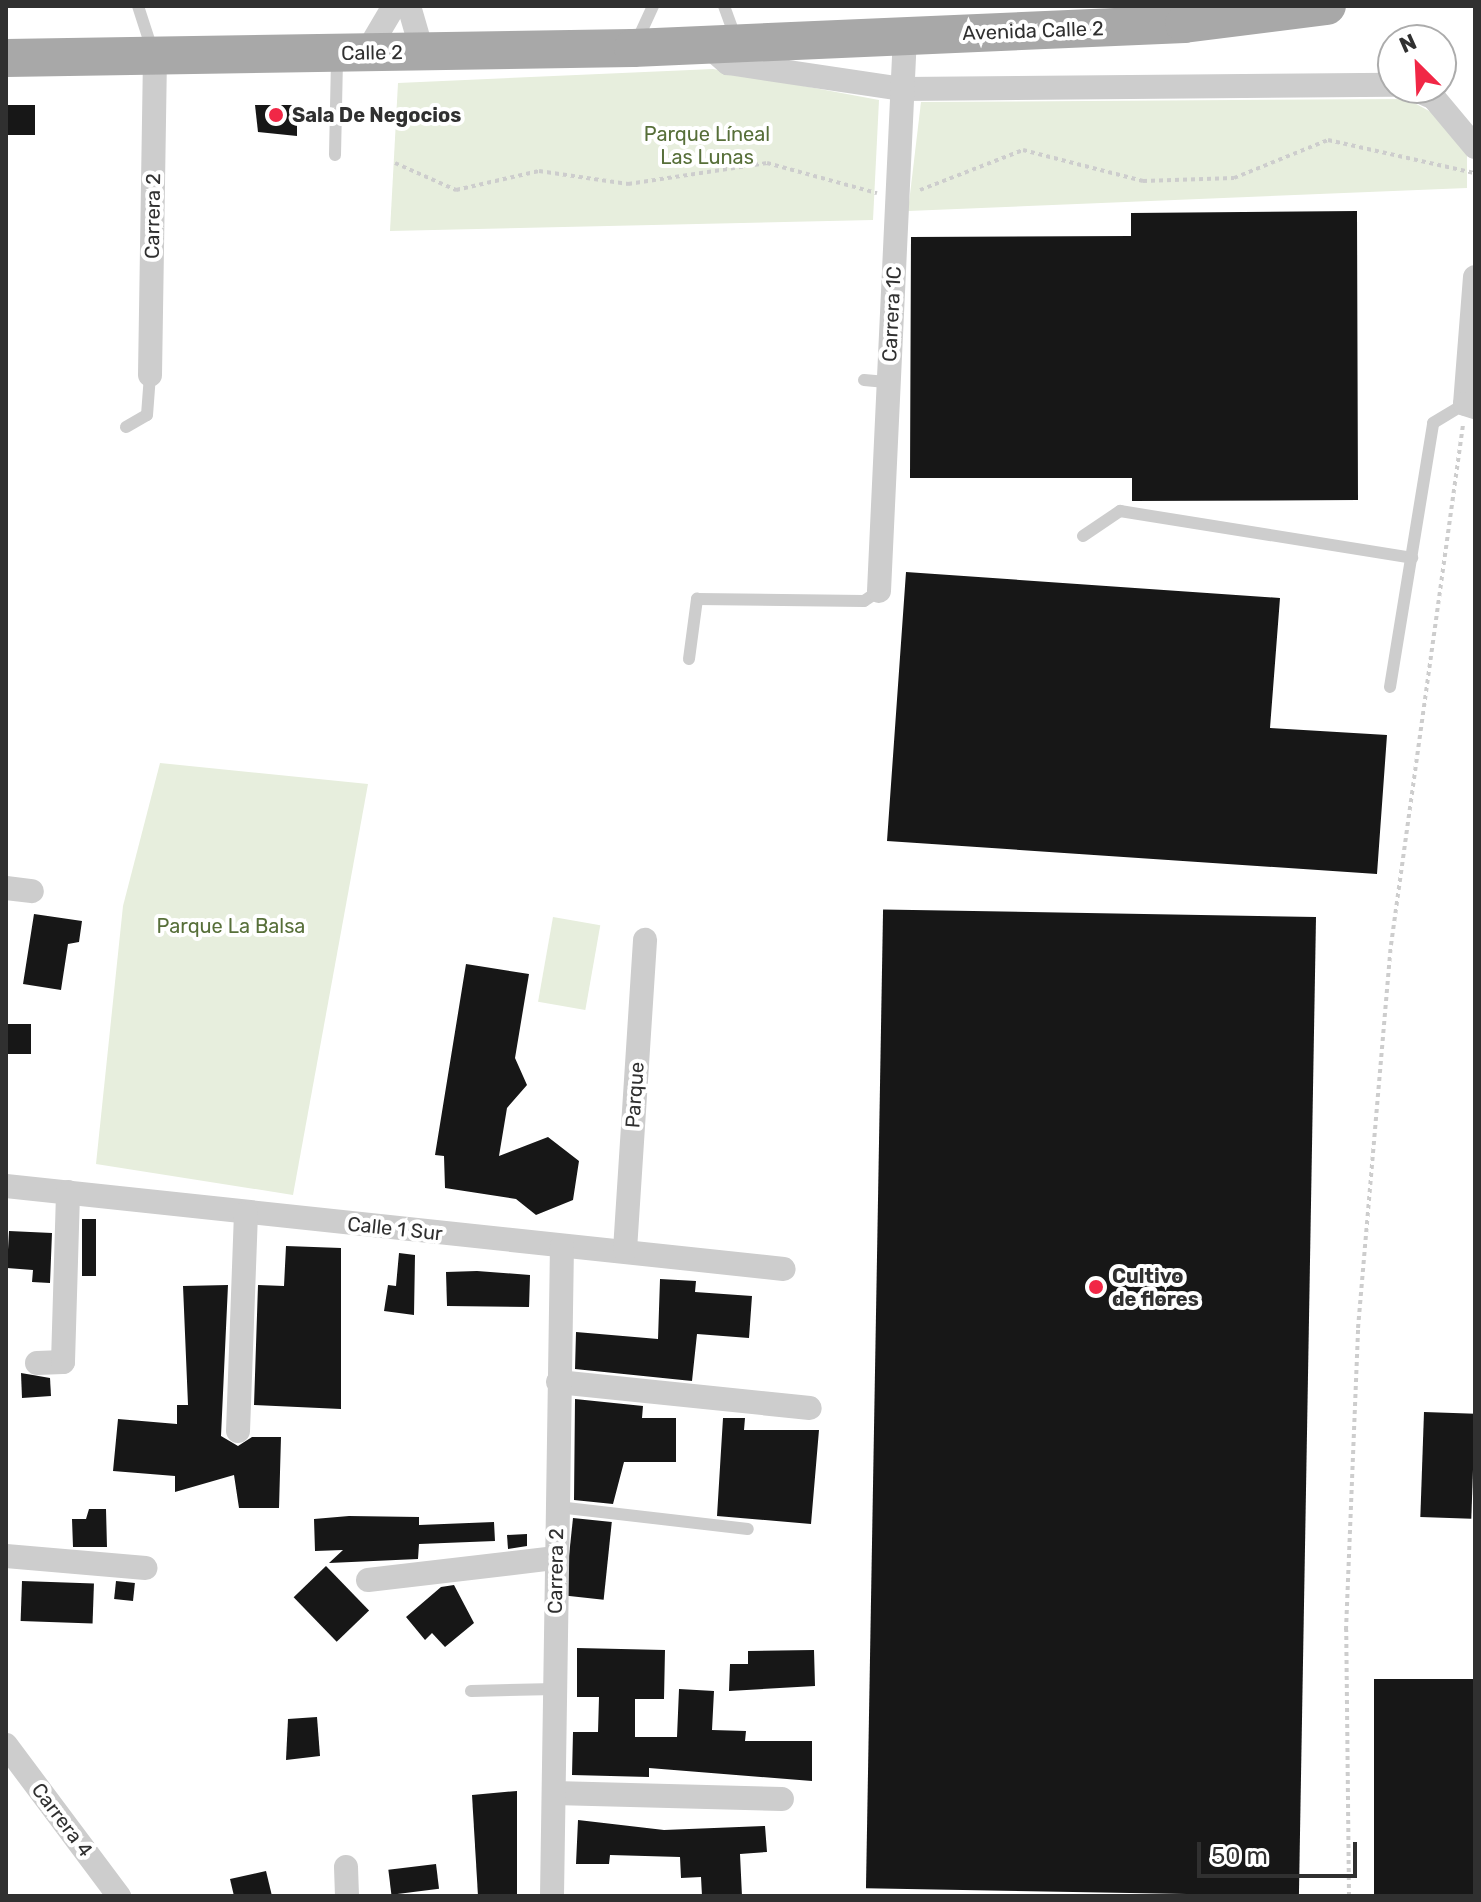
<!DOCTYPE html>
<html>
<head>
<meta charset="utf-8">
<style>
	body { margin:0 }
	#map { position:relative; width:1481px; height:1902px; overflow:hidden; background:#fff; font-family:Rubik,sans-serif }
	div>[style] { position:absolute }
	.green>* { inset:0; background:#e7eedd; transform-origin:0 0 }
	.building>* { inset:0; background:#171717; transform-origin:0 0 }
	.path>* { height:4px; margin-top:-2px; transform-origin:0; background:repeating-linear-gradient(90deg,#cdcdcd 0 4px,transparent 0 8px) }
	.lane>* { height:12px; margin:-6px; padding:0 6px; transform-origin:6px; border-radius:6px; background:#cdcdcd }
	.street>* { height:24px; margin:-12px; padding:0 12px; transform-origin:12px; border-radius:12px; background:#cdcdcd }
	.primary>* { height:38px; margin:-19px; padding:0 19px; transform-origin:19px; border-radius:19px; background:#a8a8a8 }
	.dots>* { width:22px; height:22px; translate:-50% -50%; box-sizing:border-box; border:4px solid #fff; border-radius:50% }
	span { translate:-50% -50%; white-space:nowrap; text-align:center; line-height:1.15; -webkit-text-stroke:8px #fff; paint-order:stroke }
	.street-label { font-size:20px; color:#303030 }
	.poi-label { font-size:20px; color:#303030; font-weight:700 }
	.left { translate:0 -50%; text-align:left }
	.park-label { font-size:20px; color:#576f39 }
	.frame { position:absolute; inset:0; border:8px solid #303030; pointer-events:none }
	.north { position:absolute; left:1377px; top:24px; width:80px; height:80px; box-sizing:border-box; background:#fff; border:2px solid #acacac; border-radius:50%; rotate:336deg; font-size:22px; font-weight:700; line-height:32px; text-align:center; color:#303030 }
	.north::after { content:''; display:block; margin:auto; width:28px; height:36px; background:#f12746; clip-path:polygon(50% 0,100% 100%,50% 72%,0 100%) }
	.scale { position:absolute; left:1197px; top:1842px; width:160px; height:36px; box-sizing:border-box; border:4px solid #303030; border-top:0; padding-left:10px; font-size:24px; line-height:28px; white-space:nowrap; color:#303030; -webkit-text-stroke:6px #fff; paint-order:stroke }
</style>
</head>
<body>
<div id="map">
	<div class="green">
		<i style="clip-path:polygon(713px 69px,879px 100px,873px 220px,390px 231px,398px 83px)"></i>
		<i style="clip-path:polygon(1407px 99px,1442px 118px,1467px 152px,1467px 188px,908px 211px,921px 102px)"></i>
		<i style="clip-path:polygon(160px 763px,368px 784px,293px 1195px,96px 1164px,123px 906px)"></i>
		<i style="left:553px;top:917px;width:48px;height:86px;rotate:10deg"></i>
	</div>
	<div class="building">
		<i style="left:6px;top:105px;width:29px;height:30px"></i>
		<i style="clip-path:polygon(255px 105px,297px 105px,297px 136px,258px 132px)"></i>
		<i style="clip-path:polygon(1357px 211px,1358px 500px,1132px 501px,1132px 478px,910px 478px,911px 237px,1131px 236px,1131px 213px)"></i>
		<i style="clip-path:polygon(906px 572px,1280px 598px,1270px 728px,1387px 735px,1377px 874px,887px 841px)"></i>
		<i style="clip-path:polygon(34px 914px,82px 921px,79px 942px,68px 944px,61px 990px,23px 984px)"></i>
		<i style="left:1316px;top:917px;width:979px;height:433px;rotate:91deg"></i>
		<i style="clip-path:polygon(466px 964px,529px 974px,515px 1058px,527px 1085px,507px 1108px,499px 1156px,548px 1137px,579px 1161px,573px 1200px,536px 1215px,516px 1199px,445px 1188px,444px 1156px,435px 1155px)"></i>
		<i style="left:6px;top:1024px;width:25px;height:30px"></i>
		<i style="left:82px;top:1219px;width:14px;height:57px"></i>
		<i style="clip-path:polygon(9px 1231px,52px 1233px,50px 1283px,32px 1282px,33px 1270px,7px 1268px)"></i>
		<i style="clip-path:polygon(286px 1246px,341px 1248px,341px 1409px,254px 1405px,258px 1285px,284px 1286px)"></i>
		<i style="clip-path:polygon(399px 1253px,415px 1255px,414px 1315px,384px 1311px,388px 1285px,396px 1286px)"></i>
		<i style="clip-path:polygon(477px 1271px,530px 1275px,529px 1307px,447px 1306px,446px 1272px)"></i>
		<i style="clip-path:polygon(660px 1279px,696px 1281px,695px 1292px,752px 1296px,749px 1338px,697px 1334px,692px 1381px,575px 1369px,576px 1332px,658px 1339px)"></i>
		<i style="clip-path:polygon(228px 1285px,221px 1436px,238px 1446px,252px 1437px,281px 1437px,279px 1508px,239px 1508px,234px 1475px,175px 1492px,175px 1476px,113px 1471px,118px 1419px,177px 1424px,177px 1405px,188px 1405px,183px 1286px)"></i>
		<i style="clip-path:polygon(21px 1373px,50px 1378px,51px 1396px,22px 1398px)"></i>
		<i style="clip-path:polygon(575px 1399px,643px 1406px,642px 1418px,676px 1418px,676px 1462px,624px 1462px,613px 1504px,574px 1500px)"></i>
		<i style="left:1424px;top:1412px;width:51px;height:105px;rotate:2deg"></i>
		<i style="clip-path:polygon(723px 1418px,745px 1418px,744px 1430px,819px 1430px,811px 1524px,717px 1516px)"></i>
		<i style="clip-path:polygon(89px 1509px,106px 1509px,107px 1547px,73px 1547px,72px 1519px,86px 1519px)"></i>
		<i style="clip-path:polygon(349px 1516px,419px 1517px,419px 1525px,494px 1522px,495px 1541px,419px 1544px,418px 1559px,329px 1563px,343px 1550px,315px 1551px,314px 1519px)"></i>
		<i style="left:573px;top:1518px;width:39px;height:78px;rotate:6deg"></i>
		<i style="clip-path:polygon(527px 1534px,527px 1546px,508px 1549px,507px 1535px)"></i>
		<i style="left:326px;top:1566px;width:62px;height:45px;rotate:46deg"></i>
		<i style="left:22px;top:1581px;width:72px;height:40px;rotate:2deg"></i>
		<i style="left:116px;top:1581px;width:19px;height:18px;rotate:6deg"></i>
		<i style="clip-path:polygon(454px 1585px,474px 1623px,445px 1647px,432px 1633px,425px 1640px,406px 1617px,441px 1587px)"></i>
		<i style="clip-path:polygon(577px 1648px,665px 1650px,664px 1699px,635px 1699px,635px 1737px,677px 1737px,679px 1689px,714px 1691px,712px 1730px,746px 1731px,745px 1741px,812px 1741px,812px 1781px,649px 1768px,649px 1777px,572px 1775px,573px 1732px,598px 1732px,599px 1697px,577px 1697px)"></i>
		<i style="clip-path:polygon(814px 1650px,815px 1686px,729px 1691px,730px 1664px,748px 1664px,748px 1651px)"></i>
		<i style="left:1475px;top:1679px;width:217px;height:101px;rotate:90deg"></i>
		<i style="clip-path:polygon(317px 1717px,320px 1756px,286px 1760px,288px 1719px)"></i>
		<i style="clip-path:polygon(517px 1791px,517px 1896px,478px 1896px,472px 1795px)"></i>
		<i style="clip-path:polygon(578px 1820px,664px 1830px,765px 1826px,767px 1852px,740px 1854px,742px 1896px,702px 1896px,701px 1877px,681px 1878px,680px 1857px,610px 1855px,609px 1864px,576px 1864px)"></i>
		<i style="left:436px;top:1864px;width:25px;height:48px;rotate:83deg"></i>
		<i style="clip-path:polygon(266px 1871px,272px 1896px,234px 1896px,230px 1879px)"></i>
	</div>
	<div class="path">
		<i style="left:395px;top:163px;width:67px;rotate:23.9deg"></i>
		<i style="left:456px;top:190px;width:85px;rotate:-12.9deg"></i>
		<i style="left:539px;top:171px;width:90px;rotate:8.3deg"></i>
		<i style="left:628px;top:184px;width:141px;rotate:-8.6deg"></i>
		<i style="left:767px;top:163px;width:114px;rotate:15.3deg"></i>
		<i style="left:920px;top:190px;width:110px;rotate:-21.2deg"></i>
		<i style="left:1023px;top:150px;width:124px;rotate:14.5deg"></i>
		<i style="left:1143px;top:181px;width:91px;rotate:-1.9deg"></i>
		<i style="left:1234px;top:178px;width:101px;rotate:-22deg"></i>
		<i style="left:1328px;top:140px;width:151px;rotate:12.7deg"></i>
		<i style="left:1349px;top:1896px;width:266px;rotate:-90.6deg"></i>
		<i style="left:1346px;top:1630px;width:302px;rotate:-87.7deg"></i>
		<i style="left:1358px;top:1328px;width:384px;rotate:-85.1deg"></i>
		<i style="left:1391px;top:945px;width:525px;rotate:-82.12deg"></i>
	</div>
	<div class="lane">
		<i style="left:138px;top:6px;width:45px;rotate:72deg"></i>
		<i style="left:724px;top:6px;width:33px;rotate:70deg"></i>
		<i style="left:636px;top:43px;width:41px;rotate:-65.3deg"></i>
		<i style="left:335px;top:155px;width:99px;rotate:-88.8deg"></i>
		<i style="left:864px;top:380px;width:25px;rotate:5deg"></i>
		<i style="left:126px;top:427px;width:24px;rotate:-30deg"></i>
		<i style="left:147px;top:415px;width:40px;rotate:-85.7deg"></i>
		<i style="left:1083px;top:536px;width:45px;rotate:-34deg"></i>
		<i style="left:1120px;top:511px;width:296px;rotate:9.1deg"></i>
		<i style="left:689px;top:659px;width:61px;rotate:-82.4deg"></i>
		<i style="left:697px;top:599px;width:167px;rotate:0.7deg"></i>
		<i style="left:864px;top:601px;width:18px;rotate:-34deg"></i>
		<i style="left:1390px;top:687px;width:267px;rotate:-80.7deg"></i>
		<i style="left:1433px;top:423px;width:37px;rotate:-31deg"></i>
		<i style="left:558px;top:1507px;width:191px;rotate:6.6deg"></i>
		<i style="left:471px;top:1691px;width:84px;rotate:-1.4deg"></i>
	</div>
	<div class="street">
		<i style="left:409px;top:6px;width:47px;rotate:73.9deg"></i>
		<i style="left:707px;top:45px;width:28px;rotate:41deg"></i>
		<i style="left:728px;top:63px;width:177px;rotate:8.5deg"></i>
		<i style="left:903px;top:89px;width:490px;rotate:-0.5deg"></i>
		<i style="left:365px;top:55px;width:57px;rotate:-59.4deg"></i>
		<i style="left:1411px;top:88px;width:25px;rotate:23deg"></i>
		<i style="left:1434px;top:98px;width:64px;rotate:50.1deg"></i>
		<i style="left:1475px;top:277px;width:127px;rotate:94.5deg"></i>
		<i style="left:1465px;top:404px;width:10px;rotate:17deg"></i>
		<i style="left:150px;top:375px;width:319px;rotate:-89.1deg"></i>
		<i style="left:879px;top:591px;width:556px;rotate:-87.32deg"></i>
		<i style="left:6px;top:888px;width:26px;rotate:7deg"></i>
		<i style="left:6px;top:1186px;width:782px;rotate:6.09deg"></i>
		<i style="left:625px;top:1250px;width:311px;rotate:-86.3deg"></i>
		<i style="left:37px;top:1363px;width:26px;rotate:-2deg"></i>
		<i style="left:63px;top:1362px;width:170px;rotate:-88.3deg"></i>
		<i style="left:558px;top:1382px;width:253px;rotate:5.9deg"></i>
		<i style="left:238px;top:1431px;width:218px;rotate:-87.9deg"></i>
		<i style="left:6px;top:1556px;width:140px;rotate:4.9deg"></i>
		<i style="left:368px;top:1580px;width:189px;rotate:-6.7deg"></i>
		<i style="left:6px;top:1745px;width:189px;rotate:53.2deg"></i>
		<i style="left:554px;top:1793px;width:228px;rotate:1.5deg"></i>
		<i style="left:346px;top:1867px;width:29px;rotate:88deg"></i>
		<i style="left:552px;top:1896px;width:650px;rotate:-89.12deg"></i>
	</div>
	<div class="primary">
		<i style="left:6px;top:58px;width:627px;rotate:-0.91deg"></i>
		<i style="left:633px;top:48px;width:552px;rotate:-2.49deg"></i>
		<i style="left:1184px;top:24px;width:144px;rotate:-7.2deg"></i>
	</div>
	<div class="dots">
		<i style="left:276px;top:115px;background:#f12746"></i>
		<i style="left:1096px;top:1287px;background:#f12746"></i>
	</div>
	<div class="street-label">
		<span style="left:1033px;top:31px;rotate:-2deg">Avenida Calle 2</span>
		<span style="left:372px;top:53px;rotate:-1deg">Calle 2</span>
		<span style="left:153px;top:216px;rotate:-89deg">Carrera 2</span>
		<span style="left:892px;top:314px;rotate:-87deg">Carrera 1C</span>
		<span style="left:635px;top:1095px;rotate:-86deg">Parque</span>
		<span style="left:395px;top:1229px;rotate:6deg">Calle 1 Sur</span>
		<span style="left:556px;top:1571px;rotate:-89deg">Carrera 2</span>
		<span style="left:62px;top:1820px;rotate:53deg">Carrera 4</span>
	</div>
	<div class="poi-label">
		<span class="left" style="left:292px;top:115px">Sala De Negocios</span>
		<span class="left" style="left:1112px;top:1288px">Cultivo<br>de flores</span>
	</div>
	<div class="park-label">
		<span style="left:707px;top:146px">Parque Líneal<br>Las Lunas</span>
		<span style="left:231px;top:926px">Parque La Balsa</span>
	</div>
	<div class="frame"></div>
	<div class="north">N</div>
	<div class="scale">50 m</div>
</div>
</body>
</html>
